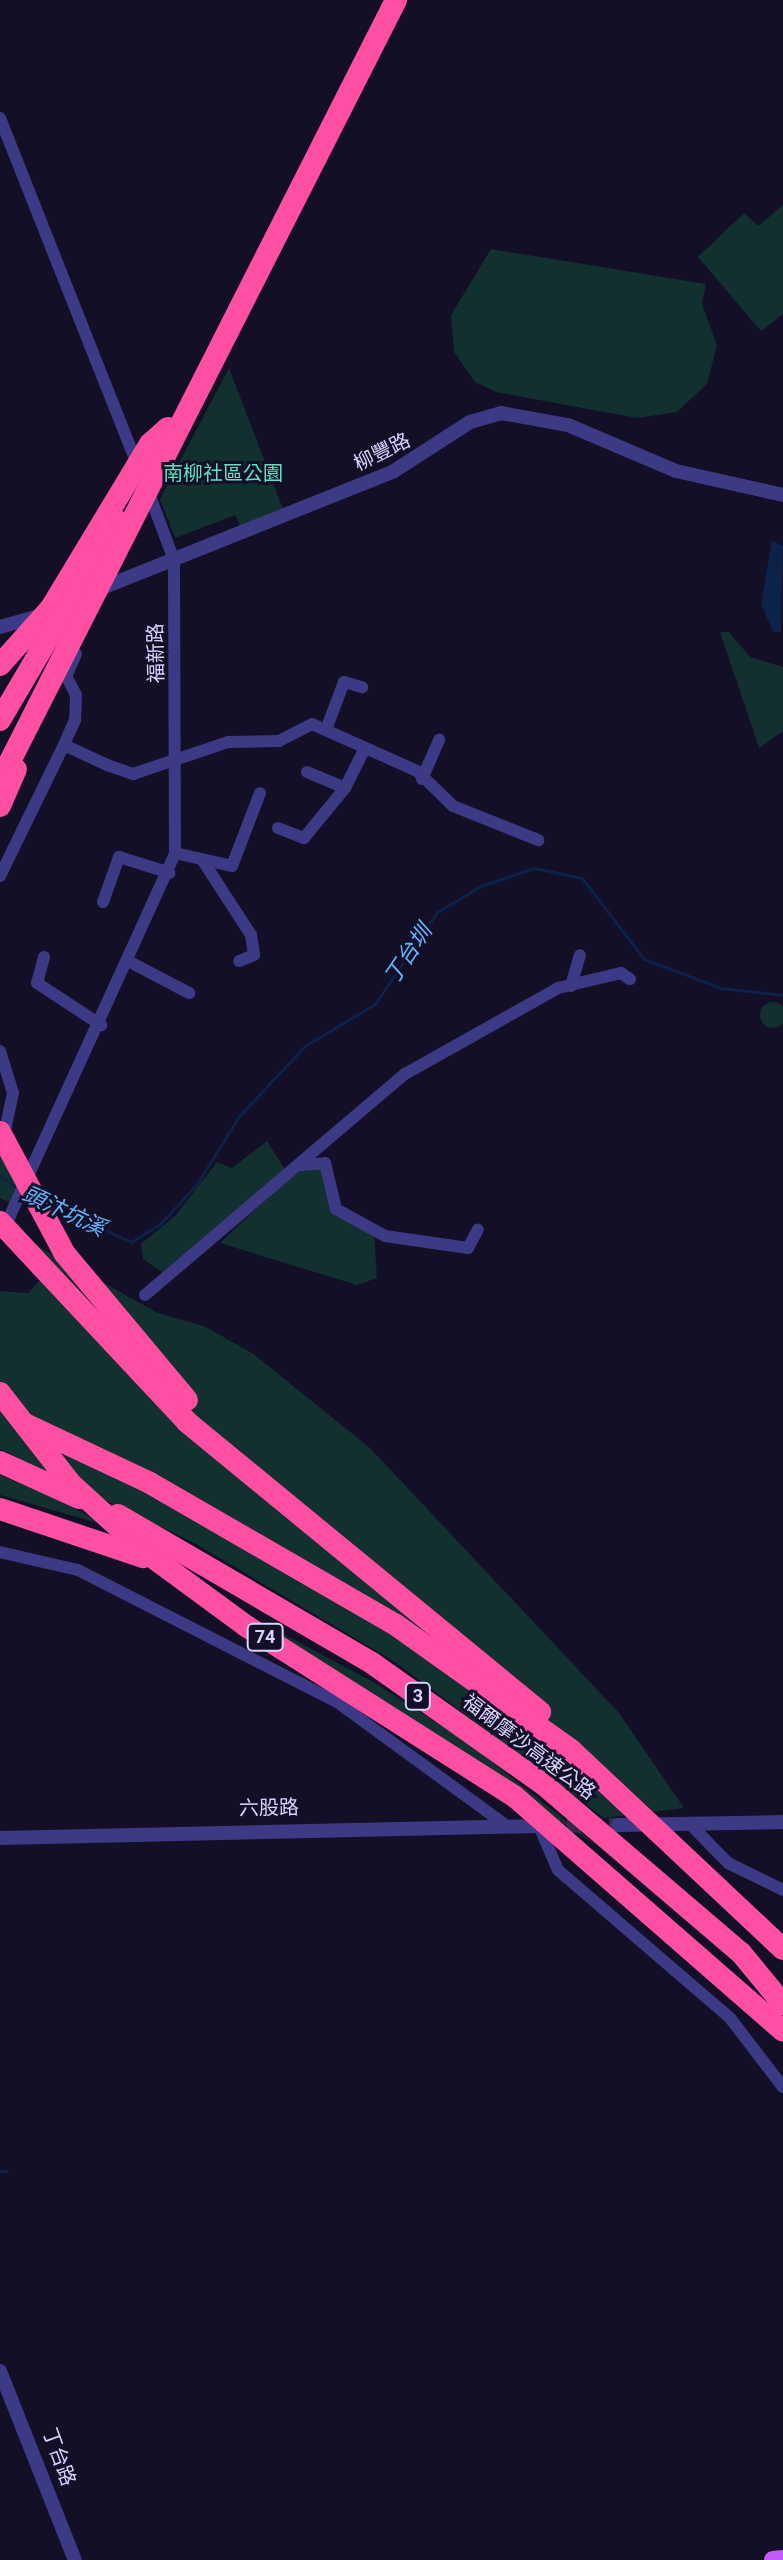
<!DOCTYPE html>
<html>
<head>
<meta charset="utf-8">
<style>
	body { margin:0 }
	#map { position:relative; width:783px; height:2560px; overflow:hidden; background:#130f26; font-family:Roboto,"Noto Sans TC",sans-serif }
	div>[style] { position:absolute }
	.green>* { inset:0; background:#12302f }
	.round { border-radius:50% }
	.water>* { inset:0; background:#0c2248 }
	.stream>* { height:3px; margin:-1.5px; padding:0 1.5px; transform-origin:1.5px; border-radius:1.5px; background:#0c2248 }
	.tertiary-tunnel>* { height:14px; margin-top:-7px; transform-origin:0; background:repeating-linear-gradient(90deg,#312d47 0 14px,transparent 0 21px) }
	.minor>* { height:12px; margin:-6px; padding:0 6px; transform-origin:6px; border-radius:6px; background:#3d3a85 }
	.tertiary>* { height:14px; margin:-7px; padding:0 7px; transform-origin:7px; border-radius:7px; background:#3d3a85 }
	.primary>* { height:18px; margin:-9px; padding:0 9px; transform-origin:9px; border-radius:9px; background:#c25bff }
	.motorway>* { height:22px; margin:-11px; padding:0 11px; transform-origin:11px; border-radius:11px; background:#ff4fa3 }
	span { translate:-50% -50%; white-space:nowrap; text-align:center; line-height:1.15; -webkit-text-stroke:6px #130f26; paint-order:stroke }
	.shield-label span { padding:2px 6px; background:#130f26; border:2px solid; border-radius:6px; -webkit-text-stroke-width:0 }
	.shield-label { font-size:18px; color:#d9d4ff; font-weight:700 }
	.street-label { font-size:20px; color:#d9d4ff }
	.park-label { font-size:20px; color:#5fe0c0 }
	.water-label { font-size:22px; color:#62b6ff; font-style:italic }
</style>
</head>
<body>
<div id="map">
	<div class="green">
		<i style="clip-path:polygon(783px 205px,783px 314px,761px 331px,698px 257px,744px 213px,758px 226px)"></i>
		<i style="clip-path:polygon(491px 249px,706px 284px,702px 304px,717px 345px,707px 384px,677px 412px,637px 418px,496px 392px,475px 382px,454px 352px,451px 315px)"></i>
		<i style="clip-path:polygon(229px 368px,283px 509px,241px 527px,235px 515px,175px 538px,160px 499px)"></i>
		<i style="clip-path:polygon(720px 632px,729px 632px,750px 657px,783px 667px,783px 731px,759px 748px)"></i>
		<i class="round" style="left:760px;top:1002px;width:26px;height:26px"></i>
		<i style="clip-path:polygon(267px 1141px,286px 1171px,162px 1272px,143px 1259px,141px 1244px,176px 1215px,217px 1162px,232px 1168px)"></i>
		<i style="clip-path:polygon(0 1151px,18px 1184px,12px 1204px,0 1198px)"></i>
		<i style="clip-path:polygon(313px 1164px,324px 1170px,334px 1215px,374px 1234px,377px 1278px,357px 1285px,220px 1243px,298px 1169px)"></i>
		<i style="clip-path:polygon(19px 1236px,158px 1313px,204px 1326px,252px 1353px,370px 1448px,619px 1713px,684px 1808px,604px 1818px,395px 1662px,196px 1544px,0 1449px,0 1291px,28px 1293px,50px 1269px)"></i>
		<i style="clip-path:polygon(0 1475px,61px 1501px,105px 1525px,0 1495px)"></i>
		<i style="clip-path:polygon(221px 1601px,375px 1683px,471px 1745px,599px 1847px)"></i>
	</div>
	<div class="water">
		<i style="clip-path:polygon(772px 540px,783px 546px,781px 632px,773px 632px,761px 604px)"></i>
	</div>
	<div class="stream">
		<i style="left:0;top:1176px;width:24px;rotate:36deg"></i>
		<i style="left:51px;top:1205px;width:88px;rotate:24.8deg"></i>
		<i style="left:131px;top:1242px;width:34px;rotate:-32deg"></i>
		<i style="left:160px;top:1224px;width:54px;rotate:-47.2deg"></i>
		<i style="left:197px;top:1184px;width:80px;rotate:-58.3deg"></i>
		<i style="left:239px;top:1116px;width:96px;rotate:-46.7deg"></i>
		<i style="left:305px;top:1046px;width:82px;rotate:-31deg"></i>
		<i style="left:375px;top:1004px;width:111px;rotate:-56deg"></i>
		<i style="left:437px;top:912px;width:51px;rotate:-30.6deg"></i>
		<i style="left:481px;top:886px;width:56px;rotate:-18.8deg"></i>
		<i style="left:534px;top:868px;width:49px;rotate:11.8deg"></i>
		<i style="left:582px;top:878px;width:102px;rotate:52.6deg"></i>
		<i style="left:644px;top:959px;width:82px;rotate:20.6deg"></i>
		<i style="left:721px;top:988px;width:62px;rotate:6.4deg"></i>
		<i style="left:0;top:2171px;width:7px"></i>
	</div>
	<div class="tertiary-tunnel">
		<i style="left:546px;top:1826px;width:72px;rotate:-0.8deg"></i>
	</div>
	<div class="minor">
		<i style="left:0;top:118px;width:372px;rotate:68.4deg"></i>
		<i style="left:76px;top:654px;width:24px;rotate:114deg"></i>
		<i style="left:66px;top:676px;width:21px;rotate:62deg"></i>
		<i style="left:76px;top:695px;width:25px;rotate:92deg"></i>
		<i style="left:75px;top:720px;width:27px;rotate:114deg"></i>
		<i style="left:64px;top:745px;width:47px;rotate:24.9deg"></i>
		<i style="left:107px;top:765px;width:28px;rotate:19deg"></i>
		<i style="left:133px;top:774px;width:100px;rotate:-18.6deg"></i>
		<i style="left:228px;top:742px;width:51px;rotate:-1.1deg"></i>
		<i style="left:279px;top:741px;width:37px;rotate:-27deg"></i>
		<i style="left:312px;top:724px;width:115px;rotate:24.1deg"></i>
		<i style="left:417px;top:771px;width:50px;rotate:44.2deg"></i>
		<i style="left:453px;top:806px;width:92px;rotate:21.8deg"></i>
		<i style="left:327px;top:727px;width:48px;rotate:-69.3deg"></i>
		<i style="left:344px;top:682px;width:19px;rotate:16deg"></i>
		<i style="left:307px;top:772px;width:41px;rotate:22.8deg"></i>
		<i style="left:422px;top:779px;width:43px;rotate:-66.4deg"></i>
		<i style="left:278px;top:828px;width:28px;rotate:21deg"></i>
		<i style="left:304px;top:838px;width:65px;rotate:-50.6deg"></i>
		<i style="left:345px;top:788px;width:45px;rotate:-63.4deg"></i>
		<i style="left:175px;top:853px;width:58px;rotate:12.8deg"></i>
		<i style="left:232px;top:866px;width:78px;rotate:-69deg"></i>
		<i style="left:203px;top:861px;width:88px;rotate:57deg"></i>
		<i style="left:251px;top:935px;width:20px;rotate:81deg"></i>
		<i style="left:254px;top:955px;width:16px;rotate:158deg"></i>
		<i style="left:0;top:876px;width:146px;rotate:-64deg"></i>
		<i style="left:103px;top:902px;width:48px;rotate:-70.4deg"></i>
		<i style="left:119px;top:857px;width:53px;rotate:17.4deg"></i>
		<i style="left:44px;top:957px;width:27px;rotate:105deg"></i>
		<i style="left:37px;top:983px;width:77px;rotate:33.3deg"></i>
		<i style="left:130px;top:962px;width:67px;rotate:27.7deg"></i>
		<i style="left:571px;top:986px;width:32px;rotate:-74deg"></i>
		<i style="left:0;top:1051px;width:44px;rotate:72.8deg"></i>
		<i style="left:13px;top:1093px;width:43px;rotate:102.1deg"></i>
		<i style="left:299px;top:1165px;width:26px;rotate:-4deg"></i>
		<i style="left:325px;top:1163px;width:47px;rotate:76.6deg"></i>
		<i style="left:336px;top:1209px;width:56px;rotate:28.9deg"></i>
		<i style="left:385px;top:1236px;width:84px;rotate:8.2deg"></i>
		<i style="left:468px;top:1248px;width:21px;rotate:-62deg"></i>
		<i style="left:3px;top:1231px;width:415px;rotate:-65.5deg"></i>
		<i style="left:175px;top:853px;width:293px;rotate:-90.2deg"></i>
		<i style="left:174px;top:560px;width:77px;rotate:-110.6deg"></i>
		<i style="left:145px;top:1295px;width:341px;rotate:-40.4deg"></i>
		<i style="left:405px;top:1074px;width:176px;rotate:-29.3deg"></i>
		<i style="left:558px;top:988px;width:65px;rotate:-13.4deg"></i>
		<i style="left:621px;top:973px;width:11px;rotate:34deg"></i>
		<i style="left:0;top:1552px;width:80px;rotate:13deg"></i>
		<i style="left:78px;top:1570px;width:291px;rotate:27deg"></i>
		<i style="left:337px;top:1702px;width:205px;rotate:36.1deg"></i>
		<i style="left:690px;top:1824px;width:54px;rotate:45.7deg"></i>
		<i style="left:728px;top:1863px;width:61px;rotate:26.1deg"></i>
		<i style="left:539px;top:1826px;width:48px;rotate:66.6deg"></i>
		<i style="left:558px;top:1870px;width:227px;rotate:40.7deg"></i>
		<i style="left:730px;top:2018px;width:87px;rotate:52.5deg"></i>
	</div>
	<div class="tertiary">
		<i style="left:97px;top:590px;width:320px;rotate:-21.8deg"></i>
		<i style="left:394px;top:471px;width:90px;rotate:-32.8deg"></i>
		<i style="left:470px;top:422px;width:32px;rotate:-16deg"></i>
		<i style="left:501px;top:413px;width:68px;rotate:10.2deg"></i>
		<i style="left:568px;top:425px;width:117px;rotate:23.1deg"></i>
		<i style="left:676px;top:471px;width:110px;rotate:12.6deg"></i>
		<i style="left:0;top:627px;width:44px;rotate:-15.9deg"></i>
		<i style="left:618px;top:1825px;width:165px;rotate:-1deg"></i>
		<i style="left:0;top:1838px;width:539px;rotate:-1.28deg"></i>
		<i style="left:0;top:2371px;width:203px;rotate:68.4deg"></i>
	</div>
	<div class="primary">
		<i style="left:773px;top:2560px;width:10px;rotate:-6deg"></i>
	</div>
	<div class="motorway">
		<i style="left:0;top:665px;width:76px;rotate:-48.2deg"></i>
		<i style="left:51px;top:608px;width:192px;rotate:-58.9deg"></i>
		<i style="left:150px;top:444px;width:24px;rotate:-42deg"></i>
		<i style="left:0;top:720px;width:231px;rotate:-59.5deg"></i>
		<i style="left:0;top:781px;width:876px;rotate:-63.11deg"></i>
		<i style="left:0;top:806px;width:40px;rotate:-66.6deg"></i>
		<i style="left:0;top:1132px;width:138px;rotate:62deg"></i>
		<i style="left:65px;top:1254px;width:190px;rotate:50.1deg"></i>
		<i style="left:0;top:1222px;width:274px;rotate:46.9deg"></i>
		<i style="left:187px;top:1422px;width:457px;rotate:39.4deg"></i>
		<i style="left:0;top:1393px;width:117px;rotate:52deg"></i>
		<i style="left:72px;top:1485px;width:103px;rotate:42.2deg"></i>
		<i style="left:148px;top:1554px;width:122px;rotate:36.3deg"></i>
		<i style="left:246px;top:1626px;width:317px;rotate:32.4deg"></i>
		<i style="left:514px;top:1796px;width:357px;rotate:41.1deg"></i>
		<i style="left:27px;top:1425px;width:136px;rotate:25.2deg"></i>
		<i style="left:150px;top:1483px;width:284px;rotate:30deg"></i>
		<i style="left:396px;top:1625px;width:215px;rotate:35.5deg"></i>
		<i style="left:571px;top:1750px;width:291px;rotate:43.2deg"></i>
		<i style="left:0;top:1462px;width:87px;rotate:24.5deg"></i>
		<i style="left:0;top:1509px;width:151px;rotate:18.6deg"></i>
		<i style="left:118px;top:1515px;width:294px;rotate:30.2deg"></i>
		<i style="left:372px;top:1663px;width:209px;rotate:35.3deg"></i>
		<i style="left:543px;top:1784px;width:260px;rotate:40.5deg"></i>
		<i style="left:741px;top:1953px;width:66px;rotate:50.5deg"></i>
	</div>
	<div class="shield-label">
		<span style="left:265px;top:1637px">74</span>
		<span style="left:418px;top:1696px">3</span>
	</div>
	<div class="street-label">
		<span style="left:382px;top:452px;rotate:-26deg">柳豐路</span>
		<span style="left:156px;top:653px;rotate:-91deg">福新路</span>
		<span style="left:529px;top:1747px;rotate:37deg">福爾摩沙高速公路</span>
		<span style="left:269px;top:1808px;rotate:-1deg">六股路</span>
		<span style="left:59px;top:2457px;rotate:70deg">丁台路</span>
	</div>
	<div class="park-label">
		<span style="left:223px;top:473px">南柳社區公園</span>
	</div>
	<div class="water-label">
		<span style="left:408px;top:954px;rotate:-56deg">丁台圳</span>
		<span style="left:64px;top:1211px;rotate:25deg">頭汴坑溪</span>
	</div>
</div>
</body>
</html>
